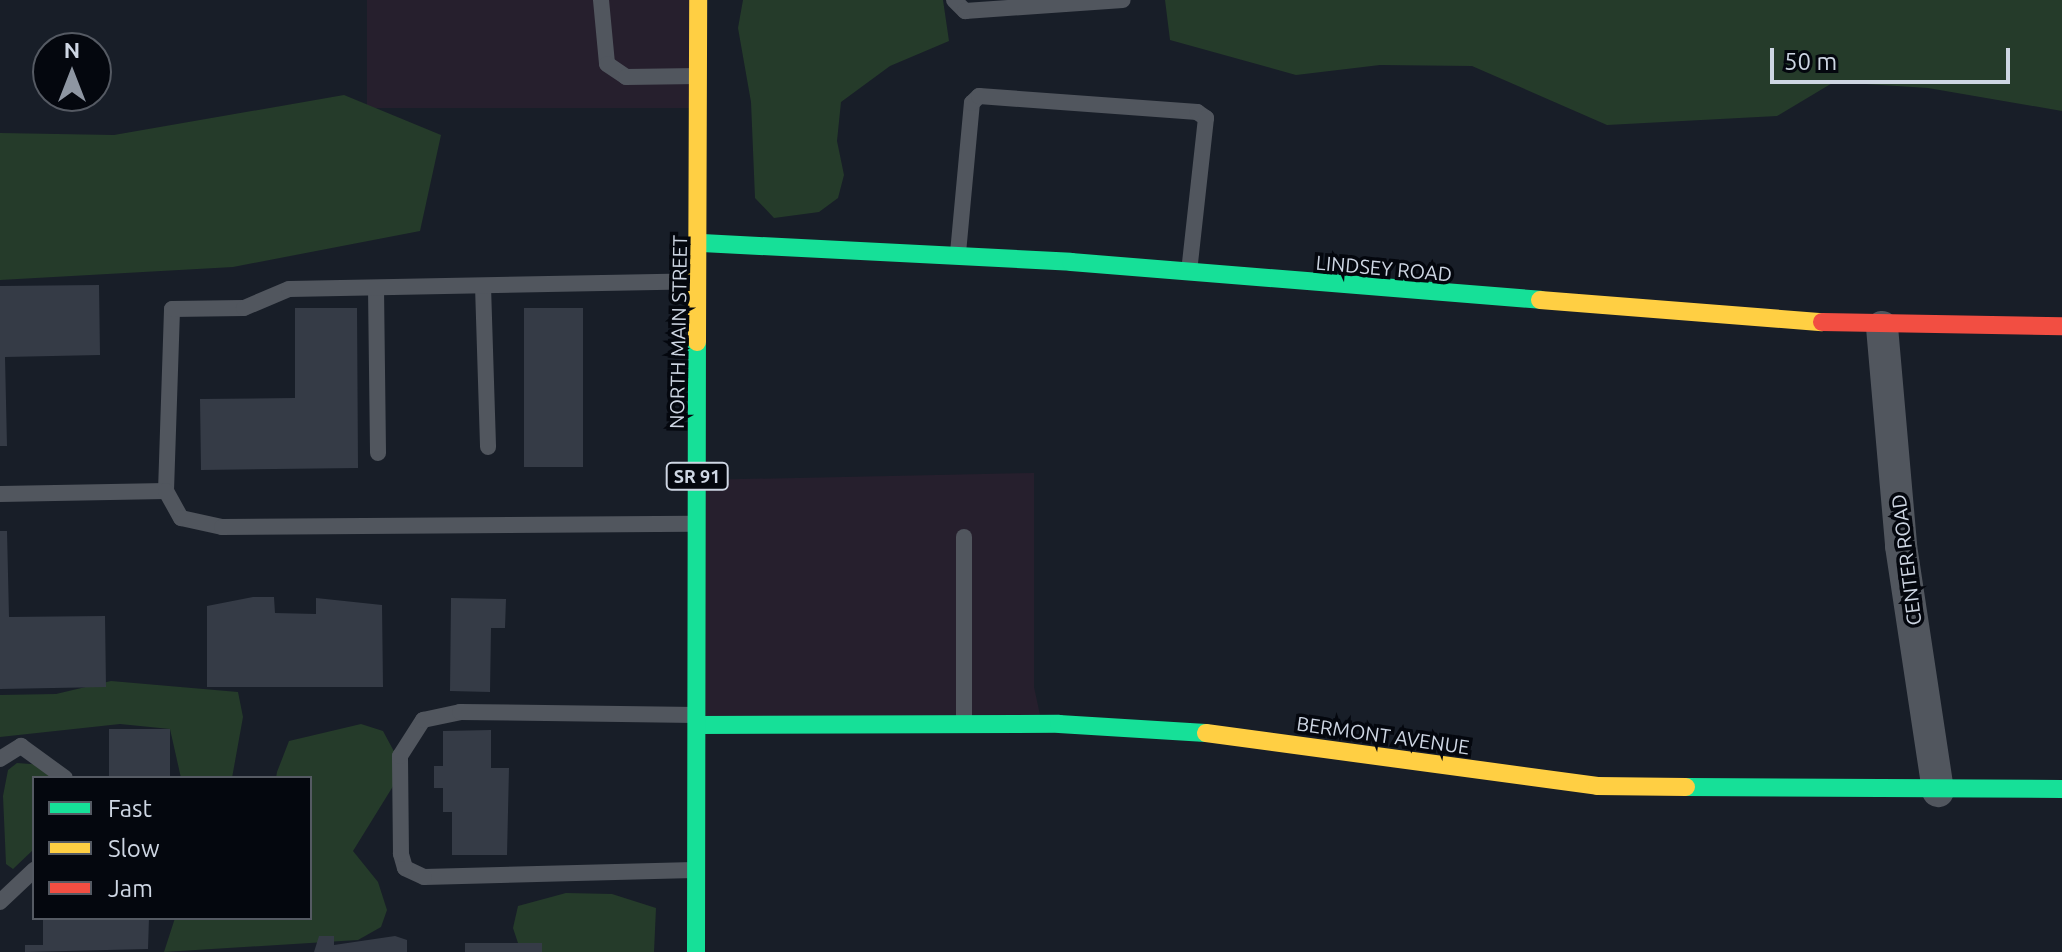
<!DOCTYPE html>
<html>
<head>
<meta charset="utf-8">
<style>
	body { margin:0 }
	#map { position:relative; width:2062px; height:952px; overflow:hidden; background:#181e28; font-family:Ubuntu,sans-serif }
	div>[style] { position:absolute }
	.commercial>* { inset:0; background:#261f2d; transform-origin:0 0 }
	.green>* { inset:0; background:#253b2a }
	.building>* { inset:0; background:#353b46; transform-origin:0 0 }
	.lane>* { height:16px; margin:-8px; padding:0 8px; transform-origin:8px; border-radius:8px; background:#51565e }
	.street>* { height:32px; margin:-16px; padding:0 16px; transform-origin:16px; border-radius:16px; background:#51565e }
	.fast>* { height:18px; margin:-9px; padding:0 9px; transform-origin:9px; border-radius:9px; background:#16e098 }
	.slow>* { height:18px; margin:-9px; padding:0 9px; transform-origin:9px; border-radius:9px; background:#ffcf43 }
	.jam>* { height:18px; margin:-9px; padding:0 9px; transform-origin:9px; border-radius:9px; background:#f24e42 }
	span { translate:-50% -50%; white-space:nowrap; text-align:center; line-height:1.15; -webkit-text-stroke:7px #04070e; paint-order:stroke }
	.shield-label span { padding:2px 6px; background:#04070e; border:2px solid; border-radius:6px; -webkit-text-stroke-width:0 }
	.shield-label { font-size:18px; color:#ced6e3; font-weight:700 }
	.street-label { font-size:20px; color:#ced6e3 }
	.legend { position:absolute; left:32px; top:776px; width:280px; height:144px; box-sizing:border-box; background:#04070e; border:2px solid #555a63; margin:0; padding:10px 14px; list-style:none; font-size:24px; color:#ced6e3 }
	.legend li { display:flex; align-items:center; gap:16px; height:40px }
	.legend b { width:40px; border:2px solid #555a63 }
	.north { position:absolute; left:32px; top:32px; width:80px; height:80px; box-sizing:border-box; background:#04070e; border:2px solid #555a63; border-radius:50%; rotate:0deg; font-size:22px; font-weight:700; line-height:32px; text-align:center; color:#ced6e3 }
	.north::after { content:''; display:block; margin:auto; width:28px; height:36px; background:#8e96a2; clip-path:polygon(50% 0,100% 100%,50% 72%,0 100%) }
	.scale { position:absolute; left:1770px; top:48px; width:240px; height:36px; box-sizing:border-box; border:4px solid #ced6e3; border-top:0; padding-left:10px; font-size:24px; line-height:28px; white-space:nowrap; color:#ced6e3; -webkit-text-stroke:6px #04070e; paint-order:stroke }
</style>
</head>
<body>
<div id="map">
	<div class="commercial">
		<i style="left:367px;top:0;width:331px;height:108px"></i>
		<i style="clip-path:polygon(1034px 473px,1034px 687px,1042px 724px,698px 725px,697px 480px)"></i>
	</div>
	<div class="green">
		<i style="clip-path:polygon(743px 0,943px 0,949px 41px,890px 66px,841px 102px,837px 141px,844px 175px,838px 198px,819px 212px,774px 218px,755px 198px,751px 102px,738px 28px)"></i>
		<i style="clip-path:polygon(1165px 0,2062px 0,2062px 111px,1928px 88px,1834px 82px,1777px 116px,1607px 125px,1472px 66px,1380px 65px,1296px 75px,1170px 40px)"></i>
		<i style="clip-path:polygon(344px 95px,441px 135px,420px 231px,233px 267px,0 280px,0 133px,114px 135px)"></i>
		<i style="clip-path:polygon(111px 681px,238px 692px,243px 717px,232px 778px,181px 778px,170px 729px,120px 724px,0 737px,0 695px,56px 694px)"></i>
		<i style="clip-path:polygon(361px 724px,383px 731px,397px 757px,395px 783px,353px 851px,378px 882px,387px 910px,381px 927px,358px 940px,164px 952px,175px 918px,310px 918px,310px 778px,276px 778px,277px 772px,289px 741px)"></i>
		<i style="clip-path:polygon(17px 763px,44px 765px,51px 778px,34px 778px,34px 849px,13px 869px,6px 864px,3px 796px,8px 770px)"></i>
		<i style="clip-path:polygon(566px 893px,612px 894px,656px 908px,654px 952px,521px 952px,513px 928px,518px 906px)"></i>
	</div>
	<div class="building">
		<i style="clip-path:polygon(99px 285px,100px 355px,5px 357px,7px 446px,0 446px,0 286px)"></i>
		<i style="clip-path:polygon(295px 308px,357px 308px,358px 468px,201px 470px,200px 399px,295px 398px)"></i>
		<i style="left:583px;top:308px;width:159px;height:59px;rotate:90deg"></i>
		<i style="clip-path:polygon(0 531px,7px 531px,9px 617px,105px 616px,106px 687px,0 689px)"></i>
		<i style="clip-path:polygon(253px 597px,274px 597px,275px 613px,316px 614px,316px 598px,382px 605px,383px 687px,207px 687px,207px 606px)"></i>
		<i style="clip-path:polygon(451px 598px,506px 599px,505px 628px,491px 628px,490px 692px,450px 691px)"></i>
		<i style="left:109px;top:729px;width:61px;height:49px"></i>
		<i style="clip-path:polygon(491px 730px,491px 768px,509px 768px,507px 855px,452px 855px,452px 812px,443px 812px,443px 788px,434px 788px,434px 766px,443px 766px,443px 731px)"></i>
		<i style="clip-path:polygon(43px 918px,149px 918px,148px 949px,25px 952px,25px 945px,43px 945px)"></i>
		<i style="clip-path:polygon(319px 936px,334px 936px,334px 945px,395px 936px,407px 940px,407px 952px,314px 952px)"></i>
		<i style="left:465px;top:943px;width:77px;height:9px"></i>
	</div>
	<div class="lane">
		<i style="left:601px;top:0;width:64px;rotate:84.6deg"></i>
		<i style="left:607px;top:64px;width:23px;rotate:34deg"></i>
		<i style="left:626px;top:77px;width:72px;rotate:-0.8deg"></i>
		<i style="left:954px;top:0;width:16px;rotate:45deg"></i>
		<i style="left:965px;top:11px;width:158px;rotate:-4deg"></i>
		<i style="left:958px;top:253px;width:151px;rotate:-84.7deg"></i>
		<i style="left:972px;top:103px;width:10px;rotate:-45deg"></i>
		<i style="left:979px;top:96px;width:219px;rotate:4.2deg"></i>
		<i style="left:1197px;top:112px;width:11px;rotate:34deg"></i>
		<i style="left:1206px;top:118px;width:154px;rotate:96.3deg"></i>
		<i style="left:483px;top:286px;width:161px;rotate:88.2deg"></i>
		<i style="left:376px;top:288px;width:165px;rotate:89.3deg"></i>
		<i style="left:166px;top:491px;width:182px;rotate:-88.1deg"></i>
		<i style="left:172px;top:309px;width:72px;rotate:-0.8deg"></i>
		<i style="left:244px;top:308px;width:49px;rotate:-22.9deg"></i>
		<i style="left:289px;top:289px;width:408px;rotate:-1.1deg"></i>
		<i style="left:0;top:494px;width:166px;rotate:-1deg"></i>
		<i style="left:166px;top:491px;width:31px;rotate:61deg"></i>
		<i style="left:181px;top:518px;width:42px;rotate:12.4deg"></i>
		<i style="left:222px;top:527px;width:472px;rotate:-0.4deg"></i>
		<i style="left:964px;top:723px;width:186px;rotate:-90deg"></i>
		<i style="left:0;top:759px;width:25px;rotate:-32deg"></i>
		<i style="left:21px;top:746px;width:54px;rotate:36deg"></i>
		<i style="left:694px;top:870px;width:270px;rotate:178.5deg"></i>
		<i style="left:424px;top:877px;width:21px;rotate:-155deg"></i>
		<i style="left:405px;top:868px;width:15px;rotate:-106deg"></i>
		<i style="left:401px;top:854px;width:98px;rotate:-90.6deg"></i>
		<i style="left:400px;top:756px;width:43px;rotate:-57.4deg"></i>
		<i style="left:423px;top:720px;width:38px;rotate:-12deg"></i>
		<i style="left:460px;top:712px;width:236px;rotate:0.7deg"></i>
		<i style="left:0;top:902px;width:47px;rotate:-43.3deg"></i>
	</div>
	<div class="street">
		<i style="left:1882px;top:327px;width:220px;rotate:85deg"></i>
		<i style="left:1901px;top:546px;width:248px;rotate:81.4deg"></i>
	</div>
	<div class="fast">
		<i style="left:702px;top:243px;width:369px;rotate:2.9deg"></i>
		<i style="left:1071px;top:262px;width:471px;rotate:4.6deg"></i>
		<i style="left:698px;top:725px;width:361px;rotate:-0.2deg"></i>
		<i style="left:1059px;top:724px;width:147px;rotate:3.5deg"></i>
		<i style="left:1686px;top:787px;width:376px;rotate:0.3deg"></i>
		<i style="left:696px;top:952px;width:610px;rotate:-89.91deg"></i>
	</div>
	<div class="slow">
		<i style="left:1540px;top:300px;width:283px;rotate:4.5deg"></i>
		<i style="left:697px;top:342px;width:342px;rotate:-89.8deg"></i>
		<i style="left:1206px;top:733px;width:395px;rotate:7.7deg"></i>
		<i style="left:1597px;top:786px;width:89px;rotate:0.6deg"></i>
	</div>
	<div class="jam">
		<i style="left:1822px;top:322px;width:240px;rotate:1deg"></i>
	</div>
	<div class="shield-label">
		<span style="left:697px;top:476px">SR 91</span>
	</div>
	<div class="street-label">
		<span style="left:1384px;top:268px;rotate:5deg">LINDSEY ROAD</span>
		<span style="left:678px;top:332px;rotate:-89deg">NORTH MAIN STREET</span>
		<span style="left:1906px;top:560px;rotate:-97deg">CENTER ROAD</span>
		<span style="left:1383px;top:735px;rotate:8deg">BERMONT AVENUE</span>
	</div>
	<ul class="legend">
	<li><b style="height:10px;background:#16e098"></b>Fast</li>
	<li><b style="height:10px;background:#ffcf43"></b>Slow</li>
	<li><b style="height:10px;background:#f24e42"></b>Jam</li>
	</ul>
	<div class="north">N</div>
	<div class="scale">50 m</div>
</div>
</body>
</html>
